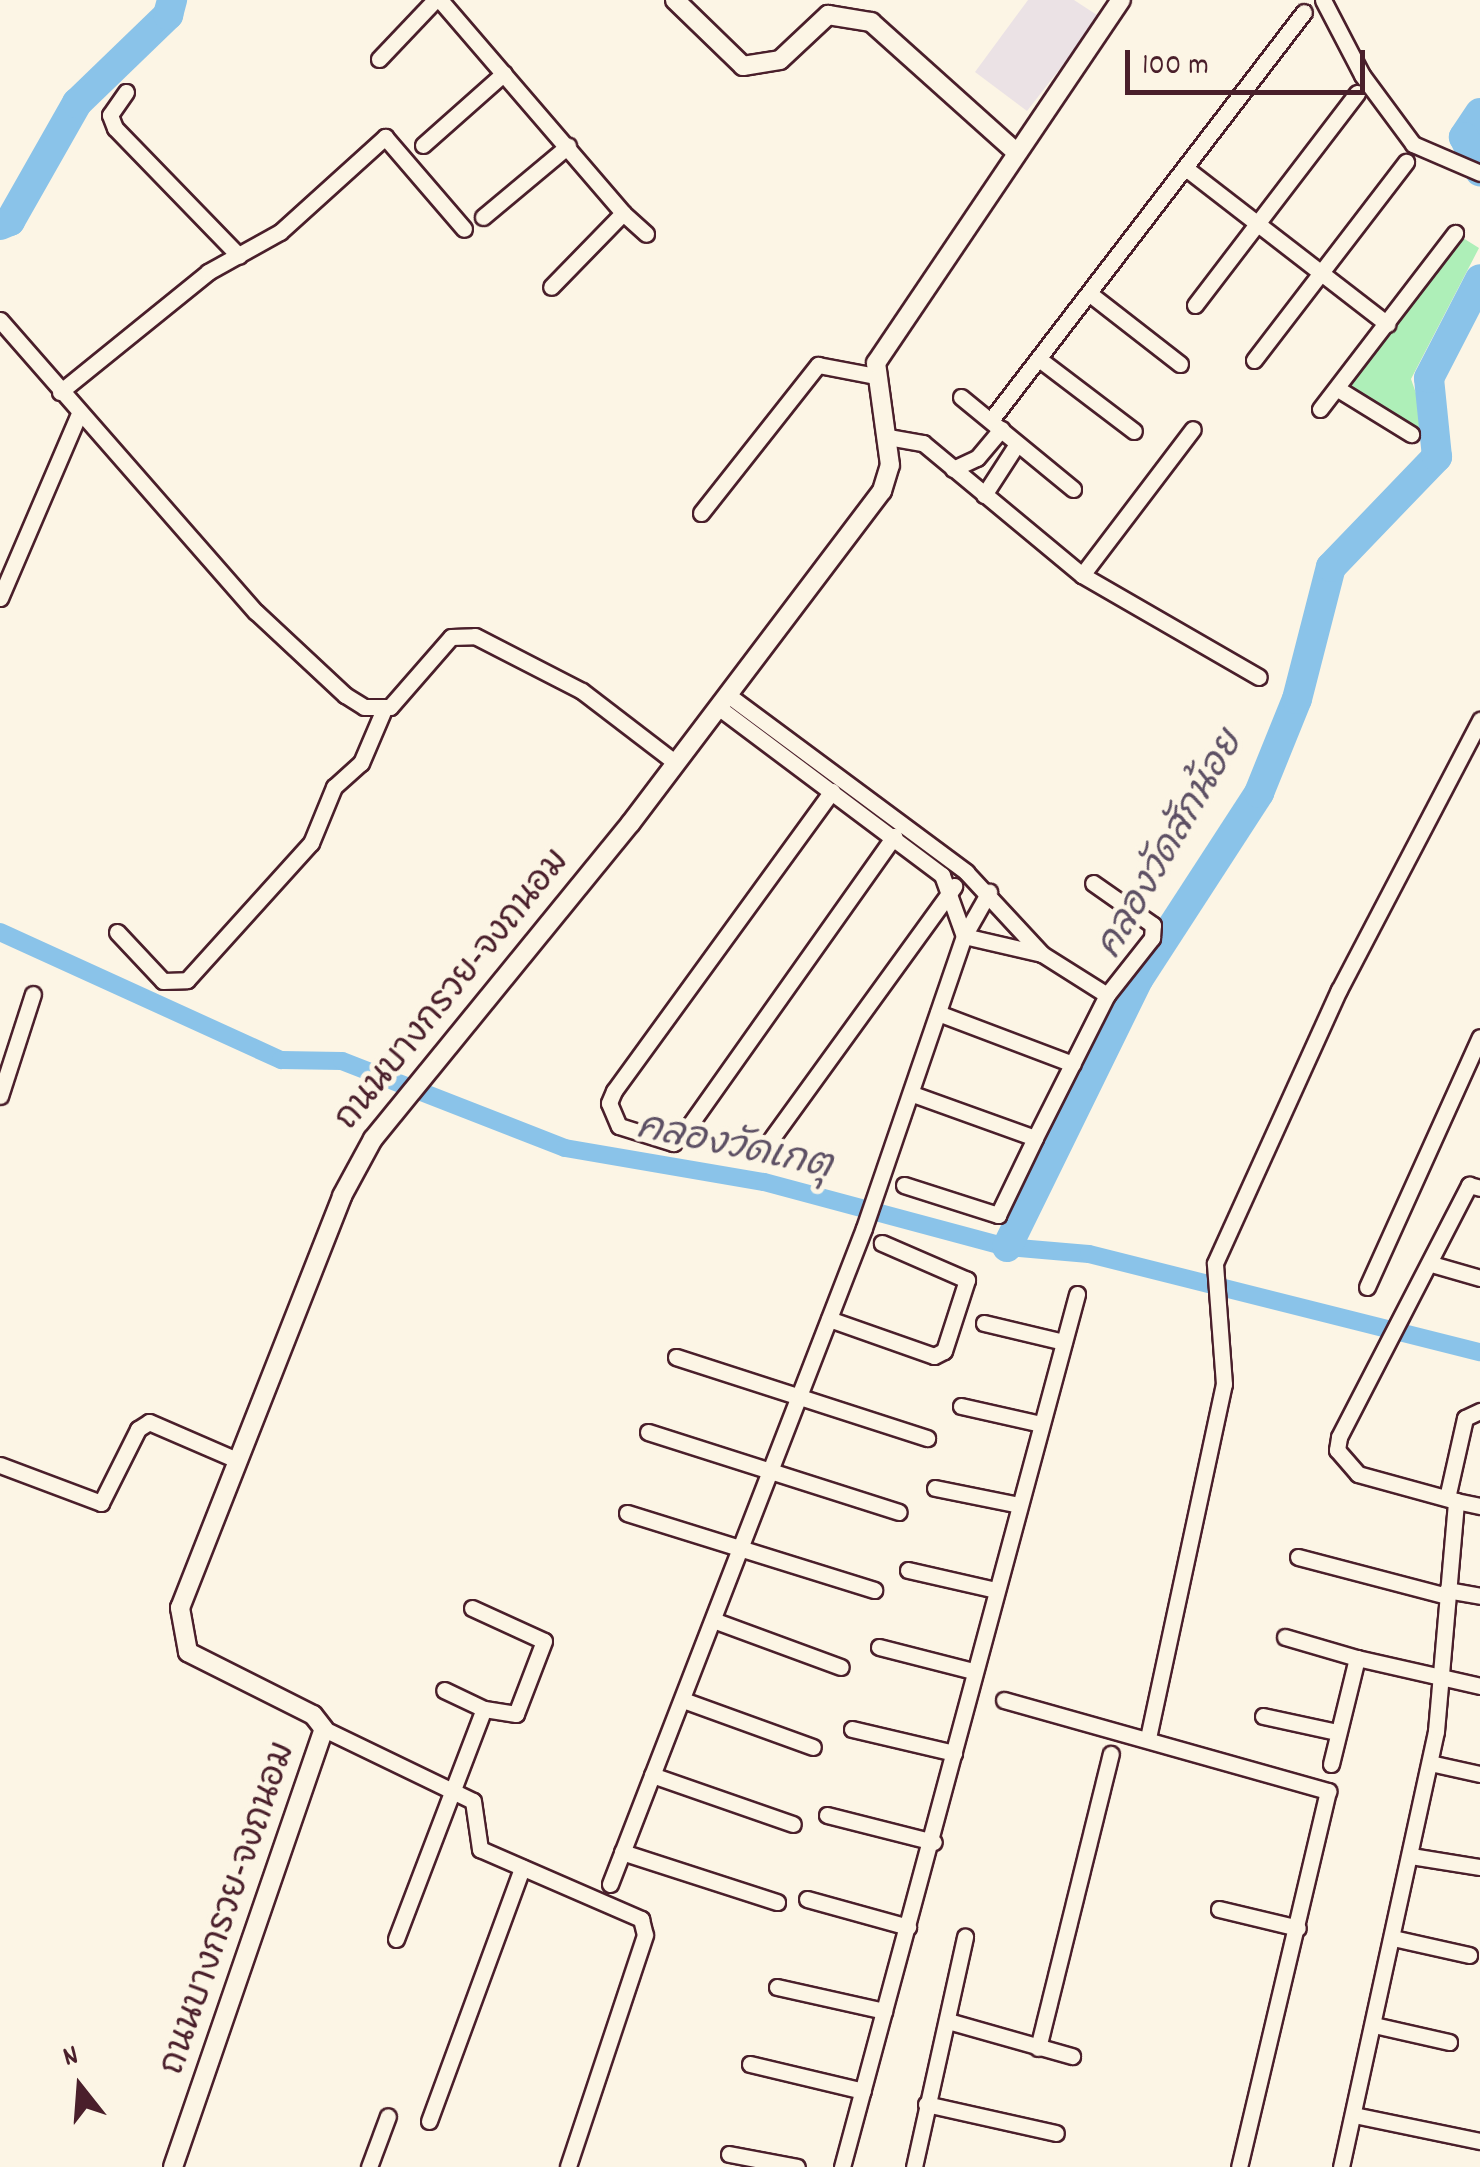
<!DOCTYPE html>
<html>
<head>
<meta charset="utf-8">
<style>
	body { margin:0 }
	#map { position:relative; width:1480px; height:2167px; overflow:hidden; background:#fcf5e5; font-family:Dekko,"Playpen Sans Thai",sans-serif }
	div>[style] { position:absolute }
	.built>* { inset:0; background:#ebe2e5 }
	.green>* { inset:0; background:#aeefb8 }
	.canal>* { height:18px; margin:-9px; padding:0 9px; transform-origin:9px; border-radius:9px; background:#8ac3e9 }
	.river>* { height:30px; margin:-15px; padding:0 15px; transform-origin:15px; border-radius:15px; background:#8ac3e9 }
	.roads { filter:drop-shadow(2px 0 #4a1f2b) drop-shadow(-2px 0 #4a1f2b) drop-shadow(0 2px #4a1f2b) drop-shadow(0 -2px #4a1f2b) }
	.minor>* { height:15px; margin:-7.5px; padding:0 7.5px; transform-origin:7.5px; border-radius:7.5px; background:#fcf5e5 }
	.tertiary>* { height:18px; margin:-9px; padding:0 9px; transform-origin:9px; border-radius:9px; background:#fcf5e5 }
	span { translate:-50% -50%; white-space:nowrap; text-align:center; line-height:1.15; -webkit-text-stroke:10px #fcf5e5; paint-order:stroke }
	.street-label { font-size:35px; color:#4a1f2b }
	.water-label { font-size:38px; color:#5d5064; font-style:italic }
	.north { position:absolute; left:30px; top:2037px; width:100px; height:100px; -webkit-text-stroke:8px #fcf5e5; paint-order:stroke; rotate:343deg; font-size:28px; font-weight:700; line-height:40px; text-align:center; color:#4a1f2b }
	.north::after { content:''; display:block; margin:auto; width:35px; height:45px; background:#4a1f2b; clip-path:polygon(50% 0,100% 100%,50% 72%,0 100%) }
	.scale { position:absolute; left:1125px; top:50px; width:240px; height:45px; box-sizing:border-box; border:5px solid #4a1f2b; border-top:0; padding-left:12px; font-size:30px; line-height:35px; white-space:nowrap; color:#4a1f2b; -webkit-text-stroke:8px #fcf5e5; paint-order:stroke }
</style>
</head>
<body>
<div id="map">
	<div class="built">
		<i style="clip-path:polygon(1028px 0,1074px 0,1100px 17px,1027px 111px,975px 72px)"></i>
	</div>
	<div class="green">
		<i style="clip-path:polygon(1455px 233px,1479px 248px,1411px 379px,1424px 416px,1419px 429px,1333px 385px)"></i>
	</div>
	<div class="canal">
		<i style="left:0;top:932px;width:309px;rotate:24.5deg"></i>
		<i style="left:281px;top:1060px;width:61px;rotate:0.9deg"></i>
		<i style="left:342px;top:1061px;width:239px;rotate:21.3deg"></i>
		<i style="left:565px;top:1148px;width:202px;rotate:9.7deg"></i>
		<i style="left:764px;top:1182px;width:252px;rotate:15deg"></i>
		<i style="left:1007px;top:1247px;width:82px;rotate:4.9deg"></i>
		<i style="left:1089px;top:1254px;width:403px;rotate:14.1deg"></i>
	</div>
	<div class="river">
		<i style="left:1480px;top:113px;width:29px;rotate:124deg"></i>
		<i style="left:1464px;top:137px;width:38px;rotate:65deg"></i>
		<i style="left:0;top:225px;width:11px;rotate:-22deg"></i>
		<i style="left:10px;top:221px;width:136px;rotate:-60.4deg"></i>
		<i style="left:77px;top:103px;width:127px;rotate:-44deg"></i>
		<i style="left:168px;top:15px;width:16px;rotate:-75deg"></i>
		<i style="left:1007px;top:1247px;width:300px;rotate:-63.9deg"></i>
		<i style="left:1139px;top:978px;width:221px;rotate:-57deg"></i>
		<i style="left:1259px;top:793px;width:101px;rotate:-68deg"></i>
		<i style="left:1297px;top:699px;width:136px;rotate:-75.6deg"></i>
		<i style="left:1331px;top:567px;width:153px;rotate:-46.1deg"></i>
		<i style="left:1437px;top:457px;width:79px;rotate:-95.8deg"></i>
		<i style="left:1429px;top:378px;width:111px;rotate:-62.7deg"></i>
	</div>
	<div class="roads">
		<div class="minor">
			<i style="left:440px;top:0;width:281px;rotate:49.3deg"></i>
			<i style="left:623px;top:213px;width:103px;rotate:134.2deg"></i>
			<i style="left:1323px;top:0;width:85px;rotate:62.5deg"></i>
			<i style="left:1362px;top:75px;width:86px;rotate:53.5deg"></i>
			<i style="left:1413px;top:144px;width:73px;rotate:23.4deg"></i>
			<i style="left:379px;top:59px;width:81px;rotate:-46.5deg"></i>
			<i style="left:126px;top:92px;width:28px;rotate:125deg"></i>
			<i style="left:110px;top:115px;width:14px;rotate:69deg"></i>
			<i style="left:115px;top:128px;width:178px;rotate:45.9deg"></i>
			<i style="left:423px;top:145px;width:108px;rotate:-41.6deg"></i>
			<i style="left:1188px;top:170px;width:252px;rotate:37.7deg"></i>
			<i style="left:623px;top:213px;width:31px;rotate:42deg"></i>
			<i style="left:483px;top:217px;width:111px;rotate:-39.9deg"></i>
			<i style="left:1090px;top:294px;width:114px;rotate:37.9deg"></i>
			<i style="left:1195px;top:305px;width:267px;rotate:-52.6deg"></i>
			<i style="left:0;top:320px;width:388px;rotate:48.8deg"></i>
			<i style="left:256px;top:612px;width:122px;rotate:43deg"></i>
			<i style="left:345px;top:695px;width:22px;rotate:32deg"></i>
			<i style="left:364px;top:707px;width:26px"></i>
			<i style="left:390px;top:707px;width:93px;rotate:-48.9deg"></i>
			<i style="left:451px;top:637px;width:24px;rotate:-2deg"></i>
			<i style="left:475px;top:636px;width:120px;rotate:27.2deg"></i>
			<i style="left:582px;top:691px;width:118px;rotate:37.5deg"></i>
			<i style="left:1039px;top:359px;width:119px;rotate:37.2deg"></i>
			<i style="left:1254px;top:360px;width:250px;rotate:-52.5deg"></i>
			<i style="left:1338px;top:389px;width:86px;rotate:31.7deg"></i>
			<i style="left:60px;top:392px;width:191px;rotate:-39deg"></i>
			<i style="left:208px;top:272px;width:82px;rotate:-29.1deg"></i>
			<i style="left:280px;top:232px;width:142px;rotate:-42.1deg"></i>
			<i style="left:385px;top:137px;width:121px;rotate:49.3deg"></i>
			<i style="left:961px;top:397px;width:145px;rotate:39.4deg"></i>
			<i style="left:1320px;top:409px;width:222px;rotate:-52.5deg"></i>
			<i style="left:991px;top:420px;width:514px;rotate:-52.51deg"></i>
			<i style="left:888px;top:437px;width:36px;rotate:10deg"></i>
			<i style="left:923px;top:443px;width:207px;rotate:39.7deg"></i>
			<i style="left:1082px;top:575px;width:204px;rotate:30deg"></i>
			<i style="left:953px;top:469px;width:26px;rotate:-25deg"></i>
			<i style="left:977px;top:458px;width:38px;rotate:-50deg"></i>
			<i style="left:984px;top:495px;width:61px;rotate:-57.1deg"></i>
			<i style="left:701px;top:513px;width:189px;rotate:-51.7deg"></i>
			<i style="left:818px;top:365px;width:58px;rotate:10.9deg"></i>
			<i style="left:1082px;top:575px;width:183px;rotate:-52.8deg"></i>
			<i style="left:0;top:598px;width:198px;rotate:-66.8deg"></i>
			<i style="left:728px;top:695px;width:297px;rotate:36.6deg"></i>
			<i style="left:966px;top:872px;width:112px;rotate:47.2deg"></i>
			<i style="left:718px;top:707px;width:280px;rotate:36.9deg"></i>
			<i style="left:942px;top:875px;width:65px;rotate:70.2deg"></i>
			<i style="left:832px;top:791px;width:371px;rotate:126deg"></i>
			<i style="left:614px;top:1091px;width:13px;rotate:113deg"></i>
			<i style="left:609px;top:1103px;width:25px;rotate:67deg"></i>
			<i style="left:619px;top:1126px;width:57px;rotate:17.5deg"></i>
			<i style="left:673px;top:1143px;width:15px;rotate:-42deg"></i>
			<i style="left:684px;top:1133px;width:364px;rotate:-54.7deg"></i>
			<i style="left:117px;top:932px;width:67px;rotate:46.8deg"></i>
			<i style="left:163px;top:981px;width:24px;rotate:-2deg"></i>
			<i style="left:187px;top:980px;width:185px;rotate:-47.9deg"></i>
			<i style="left:311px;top:843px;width:61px;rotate:-67.7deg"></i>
			<i style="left:334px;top:787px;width:36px;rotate:-42deg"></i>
			<i style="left:361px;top:763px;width:59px;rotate:-66.9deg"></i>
			<i style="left:964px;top:936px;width:80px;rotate:13deg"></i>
			<i style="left:1042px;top:954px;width:77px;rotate:32.2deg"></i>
			<i style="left:1107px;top:995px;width:73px;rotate:-51.7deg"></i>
			<i style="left:1152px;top:938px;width:13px;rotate:-86deg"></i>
			<i style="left:1153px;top:925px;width:73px;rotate:-145deg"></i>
			<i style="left:938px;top:1013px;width:144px;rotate:20.7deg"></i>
			<i style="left:0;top:1096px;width:107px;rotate:-72.1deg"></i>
			<i style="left:1035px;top:1138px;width:160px;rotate:-63.3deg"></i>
			<i style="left:769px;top:1142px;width:316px;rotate:-54.1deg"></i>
			<i style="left:904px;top:1185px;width:99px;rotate:17.7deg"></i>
			<i style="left:998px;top:1215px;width:85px;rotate:-64.3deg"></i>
			<i style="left:1035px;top:1138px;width:130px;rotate:-160.2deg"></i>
			<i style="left:1435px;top:1265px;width:47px;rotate:16.1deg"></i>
			<i style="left:1367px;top:1287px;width:274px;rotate:-65.7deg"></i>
			<i style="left:829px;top:1319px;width:111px;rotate:19.4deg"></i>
			<i style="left:934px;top:1356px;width:11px;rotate:-27deg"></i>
			<i style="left:944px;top:1351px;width:75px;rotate:-72.1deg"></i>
			<i style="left:967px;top:1280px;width:93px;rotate:-156.5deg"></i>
			<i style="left:984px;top:1323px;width:82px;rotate:13.4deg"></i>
			<i style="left:676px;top:1357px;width:264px;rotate:17.9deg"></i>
			<i style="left:961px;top:1406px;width:82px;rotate:12.7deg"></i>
			<i style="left:648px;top:1432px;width:263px;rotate:17.7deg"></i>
			<i style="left:0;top:1465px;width:108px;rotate:20.6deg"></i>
			<i style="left:101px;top:1503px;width:83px;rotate:-63.4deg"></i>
			<i style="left:138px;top:1429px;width:13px;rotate:-32deg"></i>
			<i style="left:149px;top:1422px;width:96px;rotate:23.4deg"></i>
			<i style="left:935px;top:1488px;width:86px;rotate:11.4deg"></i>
			<i style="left:1447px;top:1498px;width:82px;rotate:-77.3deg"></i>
			<i style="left:1465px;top:1418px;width:17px;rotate:-25deg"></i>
			<i style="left:1456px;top:1501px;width:25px;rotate:12deg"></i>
			<i style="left:627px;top:1513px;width:259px;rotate:17.3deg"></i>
			<i style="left:1298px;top:1557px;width:154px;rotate:14.7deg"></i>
			<i style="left:908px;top:1570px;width:90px;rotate:12.8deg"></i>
			<i style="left:1447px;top:1590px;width:34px;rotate:10deg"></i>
			<i style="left:472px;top:1608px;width:79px;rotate:24.6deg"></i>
			<i style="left:544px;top:1641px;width:78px;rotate:111deg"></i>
			<i style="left:516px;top:1714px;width:32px;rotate:-171deg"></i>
			<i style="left:713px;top:1620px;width:136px;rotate:20.2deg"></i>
			<i style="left:1285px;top:1637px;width:75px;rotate:16.3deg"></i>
			<i style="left:879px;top:1647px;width:97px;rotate:14.3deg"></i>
			<i style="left:683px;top:1700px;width:138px;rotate:19.9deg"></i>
			<i style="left:1004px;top:1700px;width:337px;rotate:15.7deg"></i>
			<i style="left:1328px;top:1791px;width:386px;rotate:103.3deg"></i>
			<i style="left:1263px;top:1716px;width:76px;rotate:12.2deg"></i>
			<i style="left:324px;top:1729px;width:165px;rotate:25.8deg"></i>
			<i style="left:473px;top:1801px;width:49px;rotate:81.7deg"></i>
			<i style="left:480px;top:1849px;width:176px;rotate:23.5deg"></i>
			<i style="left:641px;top:1919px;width:16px;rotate:76deg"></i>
			<i style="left:645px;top:1935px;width:244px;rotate:108.4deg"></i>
			<i style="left:852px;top:1729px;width:105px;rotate:13.2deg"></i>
			<i style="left:1148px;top:1738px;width:362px;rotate:-77.9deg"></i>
			<i style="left:1224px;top:1384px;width:121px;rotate:-94.3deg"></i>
			<i style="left:1215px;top:1263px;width:300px;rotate:-65.6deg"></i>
			<i style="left:1339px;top:990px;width:305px;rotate:-62.4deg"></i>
			<i style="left:1430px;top:1763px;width:51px;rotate:12.4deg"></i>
			<i style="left:1331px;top:1764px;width:109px;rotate:-76.2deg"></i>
			<i style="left:1357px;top:1658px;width:126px;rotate:12.8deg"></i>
			<i style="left:652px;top:1775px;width:149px;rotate:19.2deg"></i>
			<i style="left:827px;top:1815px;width:110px;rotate:14.2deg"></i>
			<i style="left:622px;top:1852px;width:163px;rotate:17.9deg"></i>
			<i style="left:1411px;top:1856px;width:70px;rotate:9.1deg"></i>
			<i style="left:610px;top:1884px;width:703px;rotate:-68.83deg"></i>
			<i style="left:864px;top:1228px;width:309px;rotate:-71.1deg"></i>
			<i style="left:964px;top:936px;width:51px;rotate:-60.4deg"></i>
			<i style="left:807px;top:1899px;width:105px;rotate:15.5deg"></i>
			<i style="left:1219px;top:1909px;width:81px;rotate:13.5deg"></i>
			<i style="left:1393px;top:1938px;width:78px;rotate:12.6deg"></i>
			<i style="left:396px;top:1939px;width:246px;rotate:-69.1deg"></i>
			<i style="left:484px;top:1709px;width:44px;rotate:-154.6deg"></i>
			<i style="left:777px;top:1987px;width:110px;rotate:12.6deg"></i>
			<i style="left:948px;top:2021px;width:129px;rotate:15.8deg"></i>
			<i style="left:1374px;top:2025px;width:77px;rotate:12.8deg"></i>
			<i style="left:1038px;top:2048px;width:303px;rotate:-76.1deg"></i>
			<i style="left:750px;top:2064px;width:116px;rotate:13.4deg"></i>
			<i style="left:926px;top:2104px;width:133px;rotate:12.6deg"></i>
			<i style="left:1354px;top:2115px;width:129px;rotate:11.7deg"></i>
			<i style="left:429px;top:2121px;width:270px;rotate:-69.8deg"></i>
			<i style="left:729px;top:2154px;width:69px;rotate:10.8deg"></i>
			<i style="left:369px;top:2167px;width:54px;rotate:-69.6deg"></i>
			<i style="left:842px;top:2167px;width:904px;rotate:-74.93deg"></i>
			<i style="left:914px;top:2167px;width:236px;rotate:-77.5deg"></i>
			<i style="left:1341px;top:2167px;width:446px;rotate:-77.7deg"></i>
			<i style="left:1436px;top:1731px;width:231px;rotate:-85deg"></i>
			<i style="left:1456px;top:1501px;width:102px;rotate:-164.6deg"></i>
			<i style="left:1358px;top:1474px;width:32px;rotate:-131deg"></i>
			<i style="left:1337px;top:1450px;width:13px;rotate:-81deg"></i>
			<i style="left:1339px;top:1437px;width:284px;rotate:-62.7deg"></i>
			<i style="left:1469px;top:1185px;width:11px;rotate:15deg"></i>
		</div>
		<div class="tertiary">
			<i style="left:675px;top:0;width:95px;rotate:44.1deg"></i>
			<i style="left:743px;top:66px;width:37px;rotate:-9deg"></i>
			<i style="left:780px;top:60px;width:66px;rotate:-43.2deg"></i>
			<i style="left:828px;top:15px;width:44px;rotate:9.2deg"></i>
			<i style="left:871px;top:22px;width:193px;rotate:41.9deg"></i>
			<i style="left:173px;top:2167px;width:463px;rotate:-71deg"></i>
			<i style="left:324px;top:1729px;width:18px;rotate:-128deg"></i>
			<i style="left:313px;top:1715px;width:140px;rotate:-153.3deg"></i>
			<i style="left:188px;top:1652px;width:45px;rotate:-100.3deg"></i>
			<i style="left:180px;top:1608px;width:443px;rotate:-68.5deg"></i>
			<i style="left:342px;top:1196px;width:65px;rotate:-61.5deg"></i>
			<i style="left:373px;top:1139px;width:407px;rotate:-50.8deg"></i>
			<i style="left:630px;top:824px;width:418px;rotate:-52.9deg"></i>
			<i style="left:882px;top:491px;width:27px;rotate:-73deg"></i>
			<i style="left:890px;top:465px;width:103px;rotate:-97.8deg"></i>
			<i style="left:876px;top:363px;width:438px;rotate:-56deg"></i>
		</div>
	</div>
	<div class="street-label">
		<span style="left:454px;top:991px;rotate:-51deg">ถนนบางกรวย-จงถนอม</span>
		<span style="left:230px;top:1909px;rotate:-71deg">ถนนบางกรวย-จงถนอม</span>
	</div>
	<div class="water-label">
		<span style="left:1172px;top:846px;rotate:-60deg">คลองวัดสักน้อย</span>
		<span style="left:734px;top:1149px;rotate:12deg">คลองวัดเกตุ</span>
	</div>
	<div class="north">N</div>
	<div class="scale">100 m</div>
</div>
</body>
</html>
